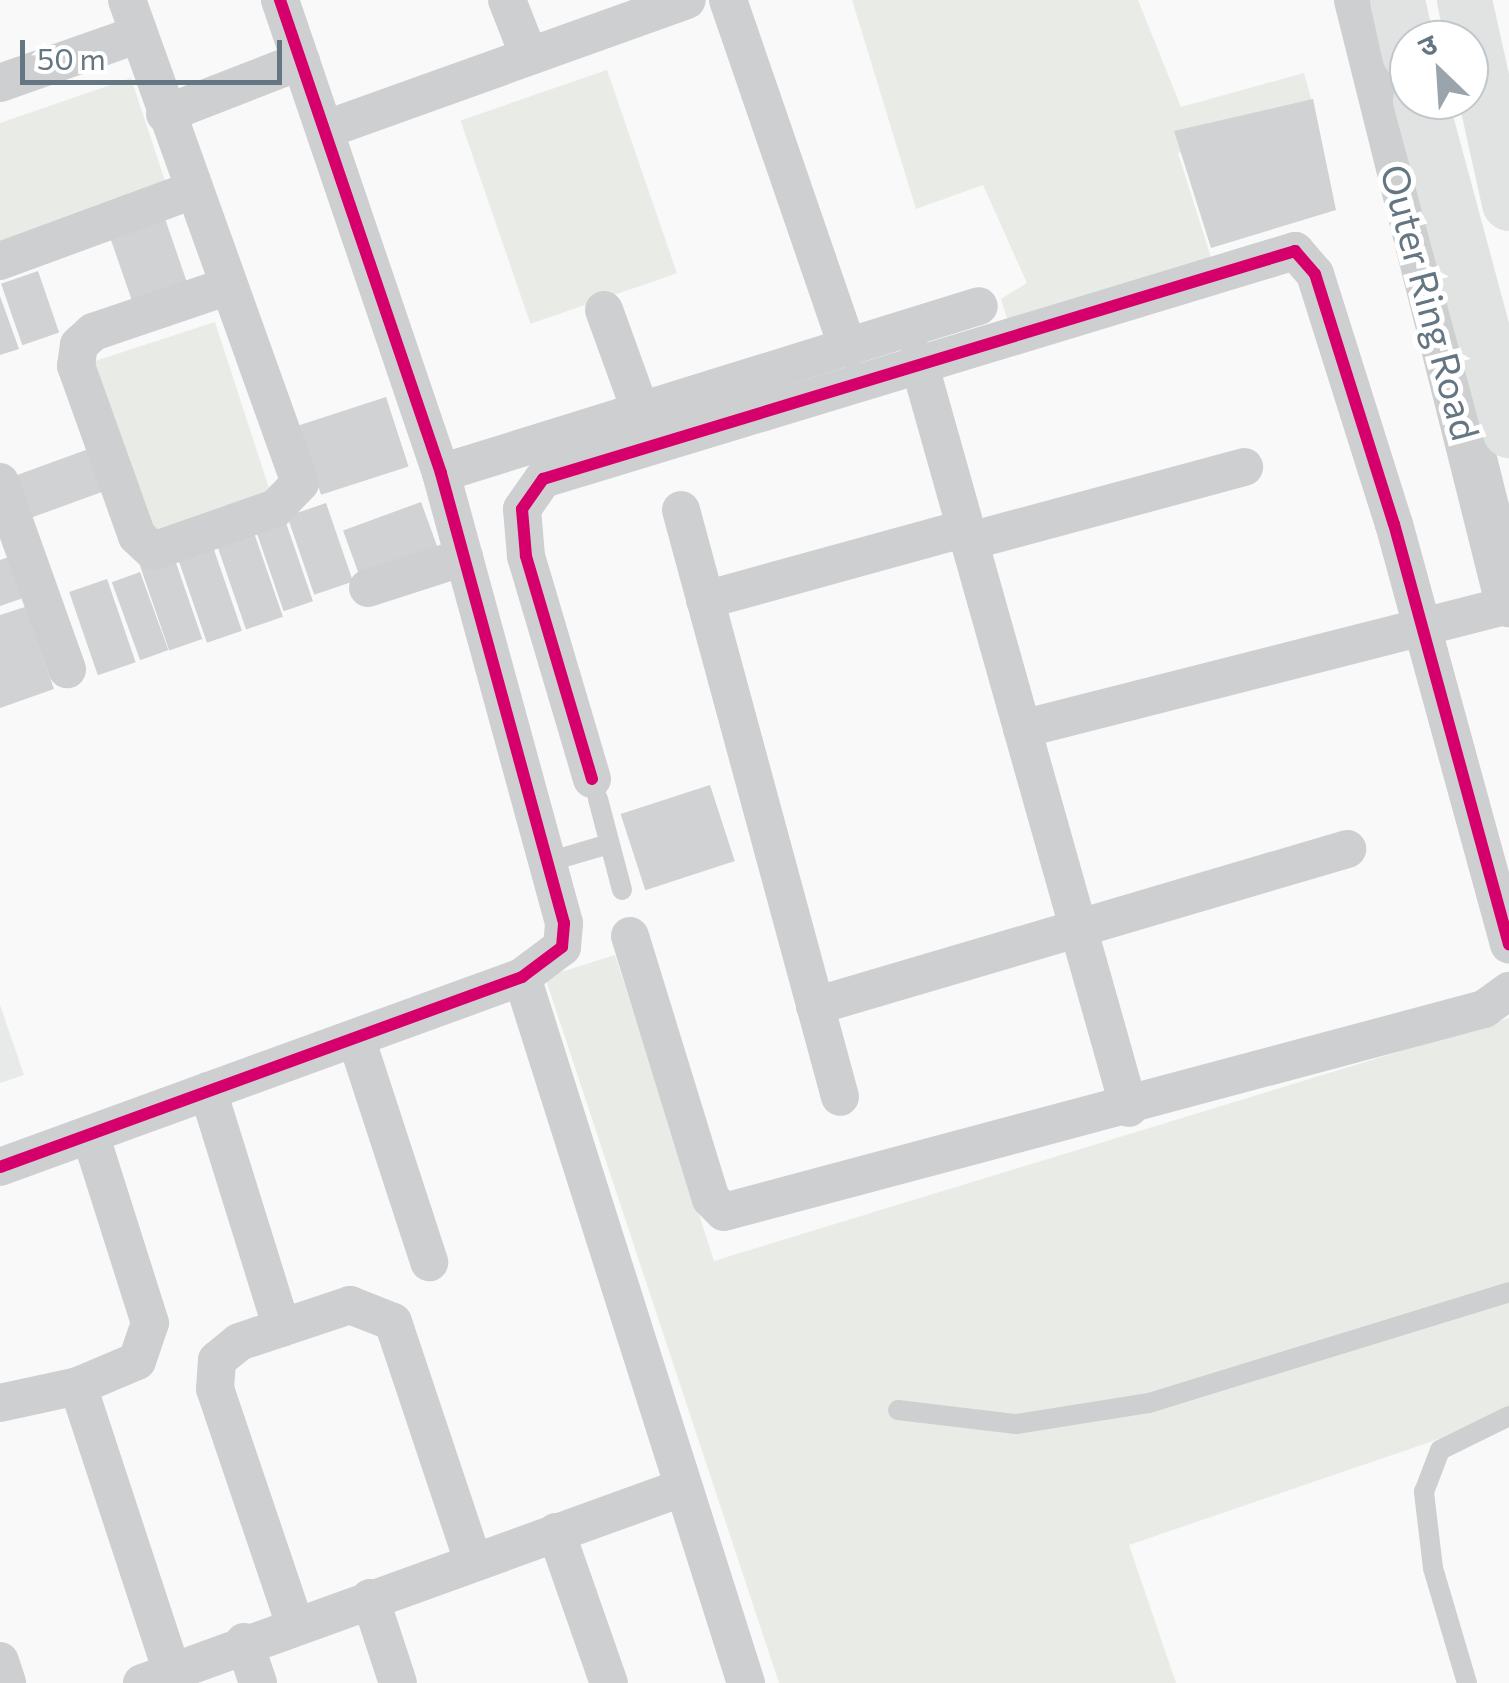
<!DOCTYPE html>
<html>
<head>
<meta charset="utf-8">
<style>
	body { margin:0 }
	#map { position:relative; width:1509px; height:1683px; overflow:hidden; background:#f9f9f9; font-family:Commissioner,"Noto Sans Devanagari",sans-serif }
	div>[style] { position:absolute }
	.built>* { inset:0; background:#e8e9e9 }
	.green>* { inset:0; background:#e8ebe6; transform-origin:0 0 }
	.building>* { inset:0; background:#d0d2d3; transform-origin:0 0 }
	.service>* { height:20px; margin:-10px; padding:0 10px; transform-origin:10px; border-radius:10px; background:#cecfd0 }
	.minor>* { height:38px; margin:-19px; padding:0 19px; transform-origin:19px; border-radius:19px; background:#cecfd0 }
	.tertiary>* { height:48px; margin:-24px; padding:0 24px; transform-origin:24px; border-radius:24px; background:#cecfd0 }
	.primary>* { height:55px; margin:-27.5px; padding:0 27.5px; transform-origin:27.5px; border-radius:27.5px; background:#e1e2e2 }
	.cycleway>* { height:12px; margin:-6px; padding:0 6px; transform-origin:6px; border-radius:6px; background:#d6006c }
	span { translate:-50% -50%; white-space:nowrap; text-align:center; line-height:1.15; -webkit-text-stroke:10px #fff; paint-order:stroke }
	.street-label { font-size:38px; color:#657683 }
	.north { position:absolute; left:1389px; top:20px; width:100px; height:100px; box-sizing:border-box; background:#fff; border:2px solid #c1c8cd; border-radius:50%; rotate:335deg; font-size:28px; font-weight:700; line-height:40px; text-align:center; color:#657683 }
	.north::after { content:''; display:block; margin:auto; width:35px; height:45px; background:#99a4ac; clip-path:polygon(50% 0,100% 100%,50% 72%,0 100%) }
	.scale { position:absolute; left:20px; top:40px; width:262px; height:45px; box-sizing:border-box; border:5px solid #657683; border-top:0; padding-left:12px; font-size:30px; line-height:35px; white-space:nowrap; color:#657683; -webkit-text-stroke:8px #fff; paint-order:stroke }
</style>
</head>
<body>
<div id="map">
	<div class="built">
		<i style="clip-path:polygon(0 1005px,24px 1075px,0 1083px)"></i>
	</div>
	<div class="green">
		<i style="clip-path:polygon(852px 0,1138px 0,1181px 107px,1304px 73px,1317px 121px,1178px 153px,1215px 270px,1010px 328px,1001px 299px,1027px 283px,983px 185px,916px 209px)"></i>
		<i style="left:607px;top:70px;width:215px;height:155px;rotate:71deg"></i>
		<i style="clip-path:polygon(131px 78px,168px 190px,0 247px,0 123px)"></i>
		<i style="left:215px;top:322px;width:187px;height:130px;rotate:72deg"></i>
		<i style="clip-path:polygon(615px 955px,714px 1261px,1509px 1018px,1509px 1415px,1129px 1545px,1176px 1683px,779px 1683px,545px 977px)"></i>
	</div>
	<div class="building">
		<i style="clip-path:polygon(1313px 99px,1336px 210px,1211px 248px,1174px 131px)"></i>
		<i style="left:161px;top:207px;width:85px;height:58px;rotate:71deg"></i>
		<i style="left:38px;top:271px;width:65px;height:39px;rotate:71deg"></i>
		<i style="clip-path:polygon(0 296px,19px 349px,0 355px)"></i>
		<i style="left:386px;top:397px;width:73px;height:92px;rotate:72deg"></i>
		<i style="left:94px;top:447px;width:45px;height:84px;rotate:70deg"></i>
		<i style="left:421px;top:502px;width:56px;height:83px;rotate:70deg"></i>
		<i style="left:326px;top:503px;width:83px;height:41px;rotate:71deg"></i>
		<i style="left:284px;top:517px;width:89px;height:31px;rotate:71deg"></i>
		<i style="left:252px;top:527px;width:95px;height:39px;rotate:71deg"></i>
		<i style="left:211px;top:541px;width:95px;height:37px;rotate:71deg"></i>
		<i style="clip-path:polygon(20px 553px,35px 594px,0 606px,0 560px)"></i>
		<i style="left:173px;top:554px;width:90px;height:35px;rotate:71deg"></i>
		<i style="left:140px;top:572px;width:83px;height:30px;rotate:70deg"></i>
		<i style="left:107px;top:579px;width:88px;height:40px;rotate:71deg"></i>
		<i style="clip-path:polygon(25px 607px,54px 689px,0 708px,0 615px)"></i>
		<i style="left:710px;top:785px;width:80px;height:94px;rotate:72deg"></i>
	</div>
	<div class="service">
		<i style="left:598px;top:799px;width:94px;rotate:75.2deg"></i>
		<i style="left:548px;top:862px;width:64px;rotate:-16.4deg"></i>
		<i style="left:898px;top:1410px;width:119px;rotate:6.8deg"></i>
		<i style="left:1016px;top:1424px;width:135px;rotate:-9deg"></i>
		<i style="left:1149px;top:1403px;width:377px;rotate:-17.1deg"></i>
		<i style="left:1467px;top:1683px;width:120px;rotate:-106.5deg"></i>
		<i style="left:1433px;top:1568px;width:77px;rotate:-96.8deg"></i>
		<i style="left:1424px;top:1492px;width:45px;rotate:-69.1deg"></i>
		<i style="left:1440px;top:1450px;width:77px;rotate:-26.2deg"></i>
	</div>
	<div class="minor">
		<i style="left:127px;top:0;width:513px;rotate:70.29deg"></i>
		<i style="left:300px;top:483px;width:35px;rotate:134deg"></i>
		<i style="left:276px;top:508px;width:130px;rotate:160.7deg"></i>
		<i style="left:153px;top:551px;width:22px;rotate:-137deg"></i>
		<i style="left:137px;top:536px;width:181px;rotate:-109.7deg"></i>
		<i style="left:76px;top:366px;width:21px;rotate:-82deg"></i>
		<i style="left:79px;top:345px;width:19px;rotate:-43deg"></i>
		<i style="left:93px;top:332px;width:140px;rotate:-18.7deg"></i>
		<i style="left:507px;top:0;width:60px;rotate:68.6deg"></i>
		<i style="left:728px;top:0;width:368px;rotate:71deg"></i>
		<i style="left:0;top:83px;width:147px;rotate:-19.4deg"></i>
		<i style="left:165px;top:114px;width:146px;rotate:-21.3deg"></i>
		<i style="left:327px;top:129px;width:382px;rotate:-19.7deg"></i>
		<i style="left:0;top:261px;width:206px;rotate:-20.2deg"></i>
		<i style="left:604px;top:310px;width:109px;rotate:70.1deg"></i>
		<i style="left:918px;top:359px;width:778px;rotate:74.27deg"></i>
		<i style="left:441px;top:473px;width:563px;rotate:-17.24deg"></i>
		<i style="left:0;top:482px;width:199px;rotate:70.3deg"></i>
		<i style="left:681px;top:510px;width:608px;rotate:74.84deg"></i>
		<i style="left:970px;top:541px;width:284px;rotate:-15.1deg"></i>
		<i style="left:368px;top:588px;width:101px;rotate:-17.9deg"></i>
		<i style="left:705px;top:600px;width:271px;rotate:-15.4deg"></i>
		<i style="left:1022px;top:729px;width:503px;rotate:-14.29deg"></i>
		<i style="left:592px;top:779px;width:233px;rotate:-106.5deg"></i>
		<i style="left:526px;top:556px;width:47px;rotate:-94.9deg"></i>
		<i style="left:522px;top:509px;width:37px;rotate:-55deg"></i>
		<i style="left:543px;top:479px;width:786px;rotate:-16.87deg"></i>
		<i style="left:1295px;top:251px;width:30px;rotate:49deg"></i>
		<i style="left:1315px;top:274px;width:262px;rotate:72.5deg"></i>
		<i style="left:1394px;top:524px;width:436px;rotate:74.7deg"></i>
		<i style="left:630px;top:936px;width:275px;rotate:72.9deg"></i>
		<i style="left:711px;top:1199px;width:18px;rotate:45deg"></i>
		<i style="left:724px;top:1212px;width:787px;rotate:-14.95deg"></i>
		<i style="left:1484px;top:1009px;width:31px;rotate:-36deg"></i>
		<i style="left:522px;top:977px;width:741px;rotate:72.4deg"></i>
		<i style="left:815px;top:1006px;width:555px;rotate:-16.44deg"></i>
		<i style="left:356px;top:1038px;width:236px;rotate:71.9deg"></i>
		<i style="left:208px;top:1091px;width:248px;rotate:72.7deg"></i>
		<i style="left:0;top:1167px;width:556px;rotate:-20deg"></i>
		<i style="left:522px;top:977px;width:50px;rotate:-36.9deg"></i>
		<i style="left:562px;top:947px;width:24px;rotate:-85deg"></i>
		<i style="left:564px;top:923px;width:467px;rotate:-105.3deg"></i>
		<i style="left:441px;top:473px;width:500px;rotate:-108.8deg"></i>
		<i style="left:78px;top:1386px;width:64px;rotate:-23deg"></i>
		<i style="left:137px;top:1361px;width:40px;rotate:-71.1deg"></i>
		<i style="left:150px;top:1323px;width:198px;rotate:-107.6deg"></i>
		<i style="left:0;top:1403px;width:80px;rotate:-12.3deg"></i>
		<i style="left:78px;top:1386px;width:298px;rotate:71.8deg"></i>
		<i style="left:556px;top:1532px;width:160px;rotate:70.7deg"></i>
		<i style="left:370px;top:1598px;width:89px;rotate:71.8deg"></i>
		<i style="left:295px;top:1625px;width:249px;rotate:-108.7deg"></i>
		<i style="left:215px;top:1389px;width:29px;rotate:-86deg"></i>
		<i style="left:217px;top:1360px;width:28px;rotate:-39deg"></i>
		<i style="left:239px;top:1342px;width:117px;rotate:-18.4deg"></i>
		<i style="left:350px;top:1305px;width:46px;rotate:21.6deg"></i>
		<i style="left:393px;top:1322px;width:252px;rotate:71.5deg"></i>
		<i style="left:244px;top:1642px;width:43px;rotate:71.1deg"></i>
		<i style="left:0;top:1661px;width:23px;rotate:72deg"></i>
		<i style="left:142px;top:1683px;width:576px;rotate:-19.88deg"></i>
	</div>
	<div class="tertiary">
		<i style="left:1358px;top:0;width:622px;rotate:75.94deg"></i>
	</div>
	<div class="primary">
		<i style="left:1397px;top:0;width:55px;rotate:77.5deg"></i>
		<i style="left:1464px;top:0;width:208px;rotate:77.5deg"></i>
		<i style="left:1420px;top:100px;width:342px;rotate:74.9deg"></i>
	</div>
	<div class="cycleway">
		<i style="left:592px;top:779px;width:233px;rotate:-106.5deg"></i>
		<i style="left:526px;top:556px;width:47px;rotate:-94.9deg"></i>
		<i style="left:522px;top:509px;width:37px;rotate:-55deg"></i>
		<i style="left:543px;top:479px;width:786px;rotate:-16.87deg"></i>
		<i style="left:1295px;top:251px;width:30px;rotate:49deg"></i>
		<i style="left:1315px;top:274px;width:262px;rotate:72.5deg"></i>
		<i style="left:1394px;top:524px;width:436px;rotate:74.7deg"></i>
		<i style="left:0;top:1167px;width:556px;rotate:-20deg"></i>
		<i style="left:522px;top:977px;width:50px;rotate:-36.9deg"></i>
		<i style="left:562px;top:947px;width:24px;rotate:-85deg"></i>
		<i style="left:564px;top:923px;width:467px;rotate:-105.3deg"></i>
		<i style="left:441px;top:473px;width:500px;rotate:-108.8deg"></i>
	</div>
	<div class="street-label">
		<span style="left:1431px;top:302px;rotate:75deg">Outer Ring Road</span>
	</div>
	<div class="north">उ</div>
	<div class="scale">50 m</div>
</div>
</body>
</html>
